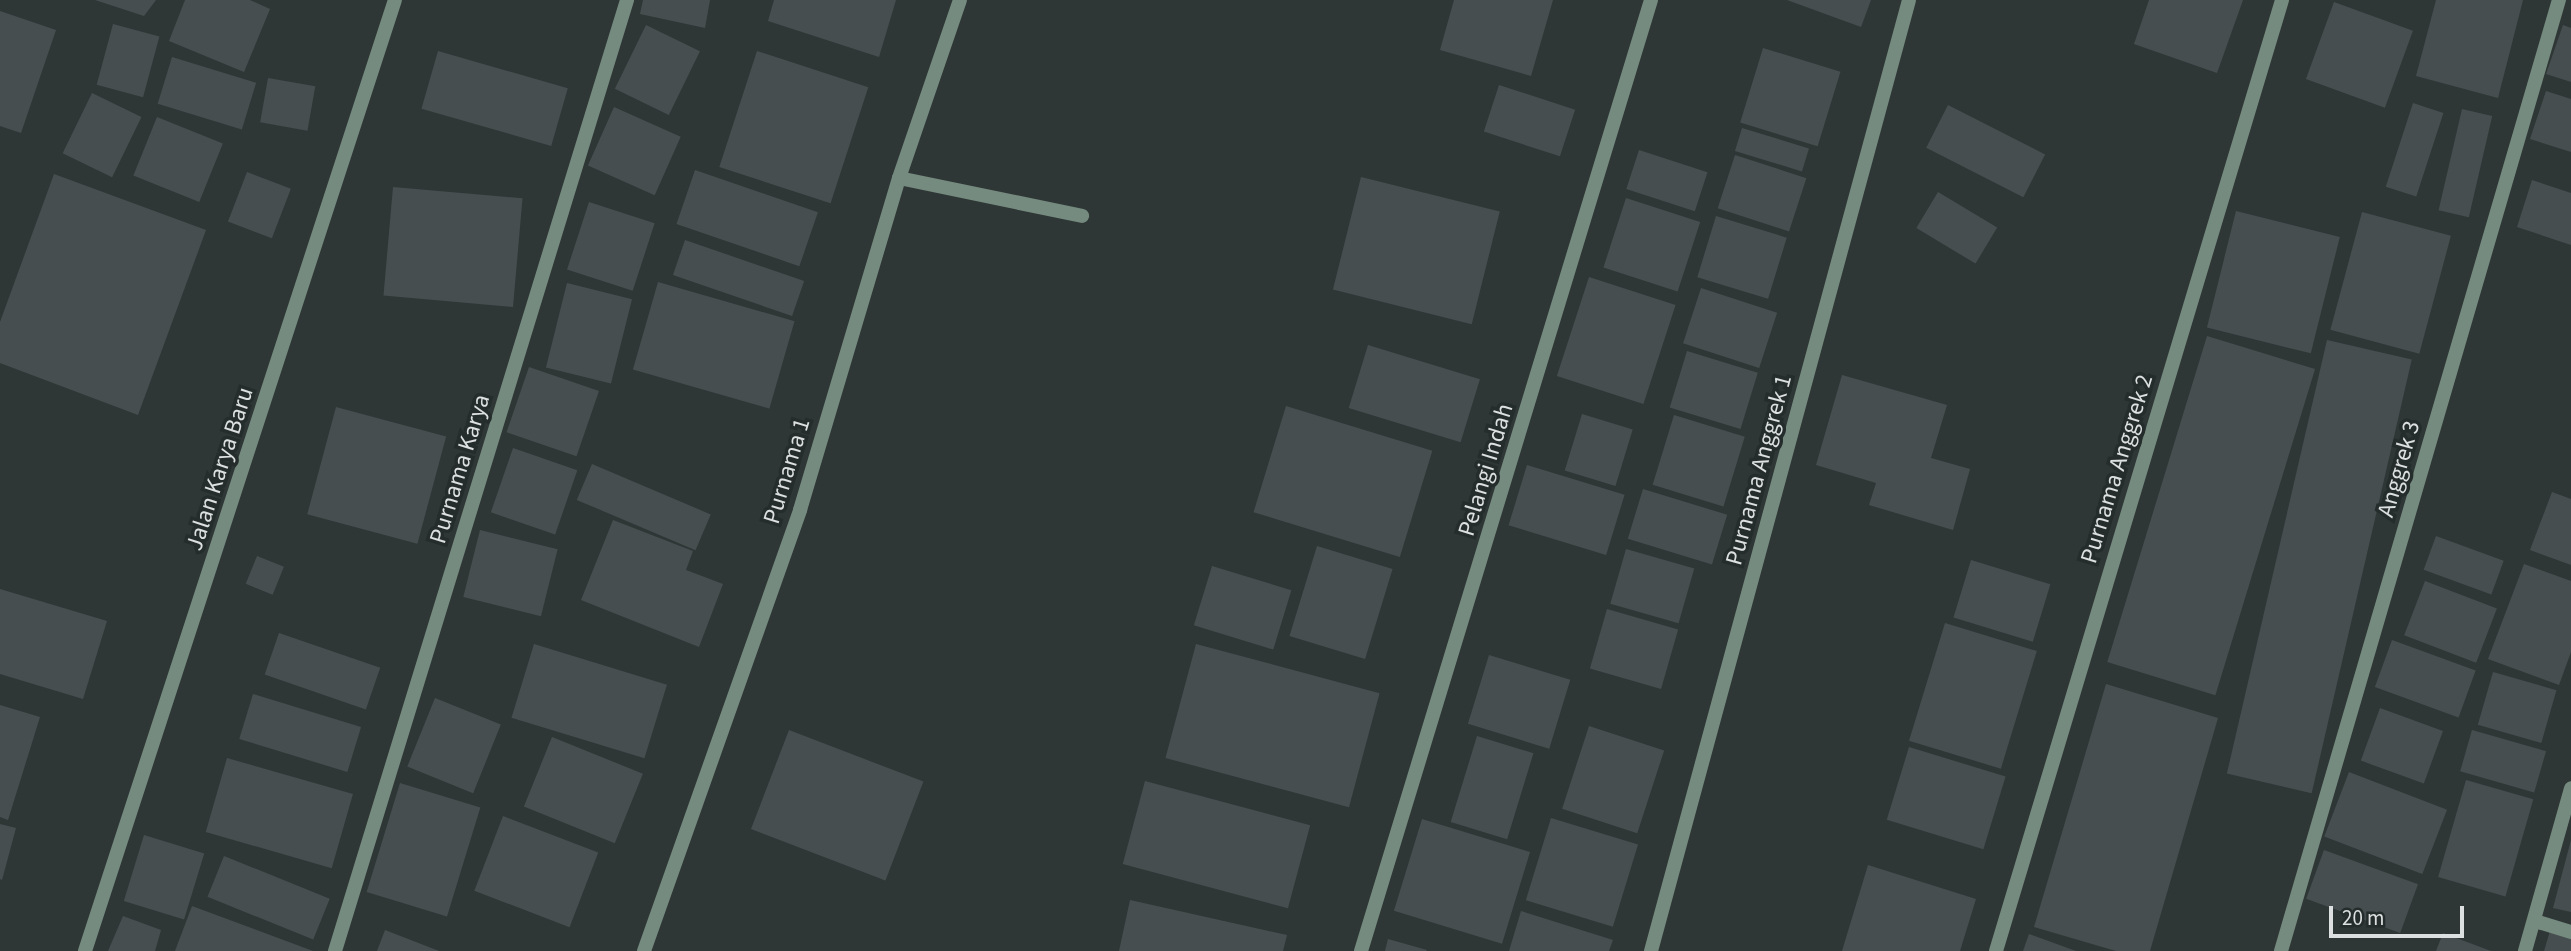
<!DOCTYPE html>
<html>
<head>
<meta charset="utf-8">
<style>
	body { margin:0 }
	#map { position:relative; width:2571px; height:951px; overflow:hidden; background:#2f3736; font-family:"Source Sans 3",sans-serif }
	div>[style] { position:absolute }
	.building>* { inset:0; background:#464e50; transform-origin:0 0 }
	.street>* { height:14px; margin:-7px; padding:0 7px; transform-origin:7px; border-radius:7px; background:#758b7f }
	span { translate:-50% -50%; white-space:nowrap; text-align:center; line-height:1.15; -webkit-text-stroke:7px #252d2c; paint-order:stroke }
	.street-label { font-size:24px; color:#dce0e0 }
	.scale { position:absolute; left:2329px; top:906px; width:135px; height:32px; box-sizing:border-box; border:4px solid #dce0e0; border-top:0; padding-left:9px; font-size:21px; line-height:24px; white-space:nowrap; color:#dce0e0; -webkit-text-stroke:5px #252d2c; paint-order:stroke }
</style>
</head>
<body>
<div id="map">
	<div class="building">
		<i style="clip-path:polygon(95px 0,156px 0,144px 16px)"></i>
		<i style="clip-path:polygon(185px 0,250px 0,270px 9px,244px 72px,169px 41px)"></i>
		<i style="clip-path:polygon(643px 0,710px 0,705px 28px,640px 14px)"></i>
		<i style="clip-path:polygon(774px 0,896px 0,879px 57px,768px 21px)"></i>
		<i style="clip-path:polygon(1454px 0,1553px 0,1531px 76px,1440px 50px)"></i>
		<i style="clip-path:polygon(1787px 0,1871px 0,1861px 27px)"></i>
		<i style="clip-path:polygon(2149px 0,2243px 0,2217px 73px,2134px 44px)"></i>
		<i style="clip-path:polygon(2436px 0,2523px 0,2498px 98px,2416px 76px)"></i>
		<i style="left:2334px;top:2px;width:84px;height:82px;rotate:20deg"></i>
		<i style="clip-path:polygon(0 11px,56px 30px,21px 133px,0 126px)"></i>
		<i style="left:113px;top:24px;width:48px;height:63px;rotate:15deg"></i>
		<i style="left:646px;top:25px;width:60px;height:71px;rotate:26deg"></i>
		<i style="clip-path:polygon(2563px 25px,2571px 28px,2571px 82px,2546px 74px)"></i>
		<i style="left:1763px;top:48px;width:81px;height:78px;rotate:17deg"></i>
		<i style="left:438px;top:51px;width:135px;height:60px;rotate:16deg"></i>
		<i style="left:757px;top:51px;width:117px;height:122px;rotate:18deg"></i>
		<i style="left:172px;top:57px;width:88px;height:49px;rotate:17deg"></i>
		<i style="left:268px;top:78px;width:48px;height:45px;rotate:10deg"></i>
		<i style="left:1499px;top:85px;width:80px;height:49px;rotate:18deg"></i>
		<i style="clip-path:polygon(2546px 91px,2571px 99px,2571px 152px,2530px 139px)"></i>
		<i style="left:92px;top:93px;width:55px;height:67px;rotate:26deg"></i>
		<i style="left:2413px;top:103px;width:32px;height:88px;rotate:18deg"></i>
		<i style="left:1948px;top:105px;width:109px;height:48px;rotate:27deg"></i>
		<i style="left:614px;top:107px;width:73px;height:64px;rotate:24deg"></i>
		<i style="left:2462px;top:109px;width:31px;height:104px;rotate:13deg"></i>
		<i style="left:157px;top:117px;width:71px;height:63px;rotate:22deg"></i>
		<i style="left:1742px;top:128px;width:70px;height:24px;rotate:17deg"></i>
		<i style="left:1639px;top:150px;width:72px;height:41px;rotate:18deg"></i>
		<i style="left:1735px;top:155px;width:75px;height:56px;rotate:18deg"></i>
		<i style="left:695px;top:170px;width:130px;height:57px;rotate:19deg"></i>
		<i style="left:247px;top:172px;width:47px;height:53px;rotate:21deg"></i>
		<i style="clip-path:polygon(54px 174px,206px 230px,138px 415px,0 363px,0 322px)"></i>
		<i style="left:1361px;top:177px;width:143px;height:116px;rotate:14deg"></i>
		<i style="clip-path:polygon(2532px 180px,2571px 193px,2571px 245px,2517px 227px)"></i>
		<i style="left:393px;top:187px;width:130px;height:109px;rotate:5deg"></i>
		<i style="left:1938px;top:192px;width:69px;height:42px;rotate:31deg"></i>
		<i style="left:1626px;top:198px;width:78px;height:73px;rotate:18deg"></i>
		<i style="left:589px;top:202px;width:69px;height:71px;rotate:18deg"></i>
		<i style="left:2236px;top:211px;width:107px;height:120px;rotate:14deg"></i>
		<i style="left:2362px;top:212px;width:92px;height:122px;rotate:15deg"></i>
		<i style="left:1716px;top:216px;width:74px;height:64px;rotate:17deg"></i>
		<i style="left:685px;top:240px;width:126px;height:37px;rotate:19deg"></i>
		<i style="left:1589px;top:277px;width:91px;height:104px;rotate:18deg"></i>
		<i style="left:658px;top:282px;width:142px;height:91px;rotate:16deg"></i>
		<i style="left:567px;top:283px;width:67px;height:87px;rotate:14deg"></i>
		<i style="left:1701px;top:288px;width:80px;height:58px;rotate:18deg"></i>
		<i style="left:2207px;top:336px;width:113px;height:341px;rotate:17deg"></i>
		<i style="left:2327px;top:340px;width:87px;height:445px;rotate:13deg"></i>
		<i style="left:1368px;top:345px;width:117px;height:66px;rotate:17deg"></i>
		<i style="left:1687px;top:351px;width:74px;height:59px;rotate:17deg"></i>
		<i style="left:529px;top:367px;width:74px;height:69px;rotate:19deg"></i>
		<i style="clip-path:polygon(1842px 375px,1947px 405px,1931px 458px,1970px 469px,1953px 530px,1869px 505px,1876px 483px,1816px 465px)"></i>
		<i style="left:1286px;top:406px;width:153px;height:111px;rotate:17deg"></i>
		<i style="left:336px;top:407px;width:114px;height:111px;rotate:15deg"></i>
		<i style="left:1582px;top:414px;width:53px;height:59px;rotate:17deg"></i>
		<i style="left:1674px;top:415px;width:74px;height:73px;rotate:17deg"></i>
		<i style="left:513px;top:448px;width:68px;height:68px;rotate:19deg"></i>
		<i style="left:592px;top:464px;width:129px;height:39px;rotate:23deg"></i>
		<i style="left:1527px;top:465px;width:102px;height:63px;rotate:17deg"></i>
		<i style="left:1643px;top:489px;width:88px;height:52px;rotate:17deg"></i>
		<i style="clip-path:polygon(2552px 492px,2571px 499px,2571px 565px,2530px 550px)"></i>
		<i style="clip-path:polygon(613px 520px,693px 551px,686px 570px,723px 584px,699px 647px,581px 600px)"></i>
		<i style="left:480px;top:530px;width:80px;height:69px;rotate:14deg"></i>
		<i style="left:2436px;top:536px;width:72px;height:36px;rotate:20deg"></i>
		<i style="left:1317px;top:546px;width:79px;height:94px;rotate:17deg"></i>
		<i style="left:1626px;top:549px;width:71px;height:57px;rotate:16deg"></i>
		<i style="left:257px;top:556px;width:29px;height:30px;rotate:22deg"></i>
		<i style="left:1971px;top:560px;width:83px;height:60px;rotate:17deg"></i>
		<i style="clip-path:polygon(2524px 564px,2571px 581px,2571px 652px,2559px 685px,2488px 659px)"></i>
		<i style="left:1212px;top:566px;width:83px;height:62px;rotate:17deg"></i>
		<i style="left:2425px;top:581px;width:77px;height:58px;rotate:21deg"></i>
		<i style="clip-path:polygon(0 589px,107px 621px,83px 699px,0 674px)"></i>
		<i style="left:1607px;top:609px;width:74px;height:62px;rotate:16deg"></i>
		<i style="left:1945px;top:623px;width:96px;height:123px;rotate:17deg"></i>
		<i style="left:279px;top:633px;width:107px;height:44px;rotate:19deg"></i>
		<i style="left:2392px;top:640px;width:89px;height:50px;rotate:20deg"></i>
		<i style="left:534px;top:644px;width:139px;height:77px;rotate:17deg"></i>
		<i style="left:1196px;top:644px;width:190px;height:118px;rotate:15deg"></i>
		<i style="left:1489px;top:655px;width:85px;height:72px;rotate:17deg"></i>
		<i style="left:2493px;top:672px;width:66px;height:55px;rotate:16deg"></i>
		<i style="clip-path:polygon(2106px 684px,2218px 718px,2150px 951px,2116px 951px,2034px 927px)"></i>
		<i style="left:253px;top:694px;width:113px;height:47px;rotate:17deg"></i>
		<i style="left:435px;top:698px;width:71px;height:74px;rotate:22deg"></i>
		<i style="clip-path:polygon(0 705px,40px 717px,8px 820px,0 817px)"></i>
		<i style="left:2380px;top:708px;width:67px;height:56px;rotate:20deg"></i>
		<i style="left:1589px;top:726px;width:79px;height:87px;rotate:18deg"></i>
		<i style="left:789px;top:730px;width:144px;height:106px;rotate:21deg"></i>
		<i style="left:2472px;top:730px;width:77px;height:43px;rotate:16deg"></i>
		<i style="left:1477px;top:736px;width:59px;height:90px;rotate:17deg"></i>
		<i style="left:552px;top:737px;width:98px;height:75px;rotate:22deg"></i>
		<i style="left:1909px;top:747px;width:101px;height:76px;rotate:17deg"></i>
		<i style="left:227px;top:758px;width:131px;height:77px;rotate:16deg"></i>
		<i style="left:2349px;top:772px;width:105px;height:69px;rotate:21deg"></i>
		<i style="left:2466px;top:780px;width:70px;height:101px;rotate:16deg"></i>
		<i style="left:1145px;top:781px;width:171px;height:86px;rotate:15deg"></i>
		<i style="left:400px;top:783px;width:84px;height:114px;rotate:17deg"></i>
		<i style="left:503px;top:816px;width:102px;height:80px;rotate:21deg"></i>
		<i style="left:1551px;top:818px;width:91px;height:86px;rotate:17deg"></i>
		<i style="left:1422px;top:819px;width:113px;height:96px;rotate:17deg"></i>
		<i style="clip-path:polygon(0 824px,16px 828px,2px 880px,0 879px)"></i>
		<i style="left:144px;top:835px;width:63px;height:69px;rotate:17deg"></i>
		<i style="clip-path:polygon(2571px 840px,2571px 912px,2553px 908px)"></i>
		<i style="left:2324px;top:850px;width:100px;height:52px;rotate:20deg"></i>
		<i style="left:224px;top:856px;width:114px;height:44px;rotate:22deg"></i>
		<i style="clip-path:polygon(1868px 865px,1976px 899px,1960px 951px,1842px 951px)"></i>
		<i style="clip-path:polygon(1130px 900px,1287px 935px,1283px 951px,1119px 951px)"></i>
		<i style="clip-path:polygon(192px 906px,313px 951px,175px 951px)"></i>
		<i style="clip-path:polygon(1521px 911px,1613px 940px,1609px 951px,1509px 951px)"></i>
		<i style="clip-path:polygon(123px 916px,161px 930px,155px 951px,108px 951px)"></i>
		<i style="clip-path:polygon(385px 930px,439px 951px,377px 951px)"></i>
		<i style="clip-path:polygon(2550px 931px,2571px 937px,2571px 951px,2544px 951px)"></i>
		<i style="clip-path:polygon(2443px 933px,2491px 951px,2436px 951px)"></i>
		<i style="clip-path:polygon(2029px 934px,2076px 951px,2023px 951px)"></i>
		<i style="clip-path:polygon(1388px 939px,1427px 950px,1426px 951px,1385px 951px)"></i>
	</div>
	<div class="street">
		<i style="left:899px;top:178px;width:187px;rotate:11.7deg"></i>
		<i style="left:2535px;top:921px;width:38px;rotate:17deg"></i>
		<i style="left:85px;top:951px;width:1000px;rotate:-71.95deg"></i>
		<i style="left:335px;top:951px;width:995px;rotate:-72.93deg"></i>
		<i style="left:644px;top:951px;width:468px;rotate:-70.5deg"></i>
		<i style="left:800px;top:510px;width:346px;rotate:-73.4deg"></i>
		<i style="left:899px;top:178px;width:188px;rotate:-71.1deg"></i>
		<i style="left:1361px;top:951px;width:994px;rotate:-73.04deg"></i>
		<i style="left:1651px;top:951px;width:985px;rotate:-74.82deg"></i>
		<i style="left:1996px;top:951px;width:993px;rotate:-73.26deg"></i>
		<i style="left:2281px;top:951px;width:991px;rotate:-73.71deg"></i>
		<i style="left:2525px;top:951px;width:169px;rotate:-74.2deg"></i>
	</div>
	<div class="street-label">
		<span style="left:220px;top:469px;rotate:-72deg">Jalan Karya Baru</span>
		<span style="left:460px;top:469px;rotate:-73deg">Purnama Karya</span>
		<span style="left:2117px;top:469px;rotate:-73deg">Purnama Anggrek 2</span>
		<span style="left:2399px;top:469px;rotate:-74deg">Anggrek 3</span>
		<span style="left:1486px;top:470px;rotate:-73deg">Pelangi Indah</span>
		<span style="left:1759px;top:470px;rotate:-75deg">Purnama Anggrek 1</span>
		<span style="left:787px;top:471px;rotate:-73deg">Purnama 1</span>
	</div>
	<div class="scale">20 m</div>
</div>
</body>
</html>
